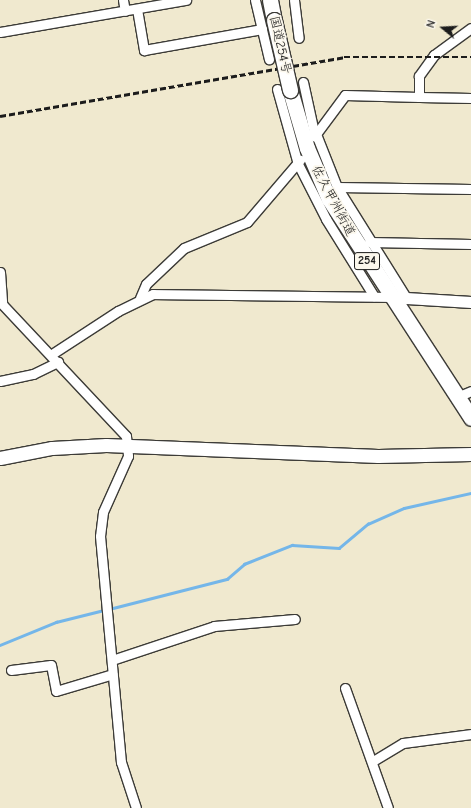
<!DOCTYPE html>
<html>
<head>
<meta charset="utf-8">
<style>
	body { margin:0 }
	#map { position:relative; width:471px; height:808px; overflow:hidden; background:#f0e9cf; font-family:"Comic Neue","Klee One",sans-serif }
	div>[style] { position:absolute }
	.stream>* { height:2.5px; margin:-1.25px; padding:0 1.25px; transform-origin:1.25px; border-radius:1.25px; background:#74b6e9 }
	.roads { filter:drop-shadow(1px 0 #3c3b37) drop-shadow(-1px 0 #3c3b37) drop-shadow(0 1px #3c3b37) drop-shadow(0 -1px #3c3b37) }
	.minor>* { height:9px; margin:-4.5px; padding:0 4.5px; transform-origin:4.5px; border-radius:4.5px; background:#fff }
	.tertiary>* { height:11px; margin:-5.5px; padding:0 5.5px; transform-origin:5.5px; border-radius:5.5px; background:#fff }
	.secondary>* { height:13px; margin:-6.5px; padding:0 6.5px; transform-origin:6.5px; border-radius:6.5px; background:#fff }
	.trunk>* { height:15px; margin:-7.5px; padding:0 7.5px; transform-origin:7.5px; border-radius:7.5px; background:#fff }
	.rail>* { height:2.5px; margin-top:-1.25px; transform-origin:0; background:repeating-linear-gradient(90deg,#1c1c1c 0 6px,transparent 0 9px) }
	.bridges { filter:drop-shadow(1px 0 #3c3b37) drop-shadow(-1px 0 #3c3b37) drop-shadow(0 1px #3c3b37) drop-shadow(0 -1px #3c3b37) }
	.trunk-bridge>* { height:15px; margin:-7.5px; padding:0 7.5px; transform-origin:7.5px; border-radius:7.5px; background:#fff }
	span { translate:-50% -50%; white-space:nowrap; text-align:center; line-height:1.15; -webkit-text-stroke:3.5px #fbf7ec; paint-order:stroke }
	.shield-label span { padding:1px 3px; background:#fbf7ec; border:1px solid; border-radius:3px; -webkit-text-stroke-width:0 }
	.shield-label { font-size:12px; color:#1c1c1c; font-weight:700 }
	.street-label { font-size:13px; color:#1c1c1c }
	.north { position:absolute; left:423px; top:8px; width:40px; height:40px; -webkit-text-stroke:3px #fbf7ec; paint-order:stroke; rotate:288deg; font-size:11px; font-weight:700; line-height:16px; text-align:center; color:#1c1c1c }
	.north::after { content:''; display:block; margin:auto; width:14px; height:18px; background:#1c1c1c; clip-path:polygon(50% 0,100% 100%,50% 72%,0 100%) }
</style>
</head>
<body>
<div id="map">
	<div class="stream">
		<i style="left:109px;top:609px;width:122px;rotate:-14.3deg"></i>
		<i style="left:227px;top:579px;width:23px;rotate:-41deg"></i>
		<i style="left:244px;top:564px;width:52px;rotate:-21.6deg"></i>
		<i style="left:292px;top:545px;width:47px;rotate:3.7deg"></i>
		<i style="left:339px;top:548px;width:38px;rotate:-40deg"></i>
		<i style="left:368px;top:524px;width:39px;rotate:-24deg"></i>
		<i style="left:404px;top:508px;width:69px;rotate:-12.6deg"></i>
		<i style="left:0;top:645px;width:61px;rotate:-22.3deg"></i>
		<i style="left:56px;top:622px;width:49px;rotate:-14deg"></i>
	</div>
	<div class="roads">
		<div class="minor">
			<i style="left:123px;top:0;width:11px;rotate:80deg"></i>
			<i style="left:255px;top:0;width:61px;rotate:76.7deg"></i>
			<i style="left:294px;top:0;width:38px;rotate:83deg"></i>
			<i style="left:137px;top:9px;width:42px;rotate:80.3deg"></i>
			<i style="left:144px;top:50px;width:120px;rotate:-10.1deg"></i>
			<i style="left:471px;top:28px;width:46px;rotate:143.9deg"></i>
			<i style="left:434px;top:55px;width:26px;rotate:126deg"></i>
			<i style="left:419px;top:76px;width:21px;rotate:90deg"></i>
			<i style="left:419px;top:97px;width:74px;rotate:-178.5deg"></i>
			<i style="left:345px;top:95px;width:49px;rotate:126.6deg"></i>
			<i style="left:316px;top:134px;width:57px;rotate:68.4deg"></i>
			<i style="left:337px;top:187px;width:134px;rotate:0.9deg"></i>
			<i style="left:0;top:32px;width:189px;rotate:-9.8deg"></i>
			<i style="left:303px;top:82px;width:56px;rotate:77.7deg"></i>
			<i style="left:277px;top:89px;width:78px;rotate:74.4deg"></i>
			<i style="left:298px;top:164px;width:62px;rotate:63deg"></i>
			<i style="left:326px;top:219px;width:91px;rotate:58.1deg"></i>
			<i style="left:419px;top:97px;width:52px;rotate:1.1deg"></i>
			<i style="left:337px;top:187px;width:132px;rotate:58deg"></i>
			<i style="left:369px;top:242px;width:102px;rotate:1.1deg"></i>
			<i style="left:0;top:272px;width:32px;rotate:86deg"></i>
			<i style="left:2px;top:304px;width:181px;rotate:46.8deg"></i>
			<i style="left:126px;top:436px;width:20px;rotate:84deg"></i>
			<i style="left:128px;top:456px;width:61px;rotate:114.1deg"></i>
			<i style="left:103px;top:512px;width:24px;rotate:97deg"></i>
			<i style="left:100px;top:536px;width:227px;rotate:84.7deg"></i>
			<i style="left:121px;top:762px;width:48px;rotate:71.9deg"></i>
			<i style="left:140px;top:298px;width:15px;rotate:-67deg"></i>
			<i style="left:146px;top:284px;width:52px;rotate:-43.5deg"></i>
			<i style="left:184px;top:248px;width:68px;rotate:-22.4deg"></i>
			<i style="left:247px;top:222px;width:82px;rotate:-49.5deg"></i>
			<i style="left:52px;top:354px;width:79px;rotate:-33.1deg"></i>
			<i style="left:118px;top:311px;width:39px;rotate:-26deg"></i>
			<i style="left:153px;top:294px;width:237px;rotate:0.7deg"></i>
			<i style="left:0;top:381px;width:34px;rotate:-12deg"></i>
			<i style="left:33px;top:374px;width:28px;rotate:-26deg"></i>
			<i style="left:457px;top:397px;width:15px;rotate:-23deg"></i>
			<i style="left:112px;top:660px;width:108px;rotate:-18.4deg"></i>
			<i style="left:214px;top:626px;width:81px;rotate:-4.9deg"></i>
			<i style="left:11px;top:670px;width:40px;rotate:-7.1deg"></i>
			<i style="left:51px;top:665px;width:26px;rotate:79deg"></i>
			<i style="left:56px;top:691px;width:59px;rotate:-16.6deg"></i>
			<i style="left:345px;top:688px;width:127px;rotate:70.3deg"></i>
			<i style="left:373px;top:761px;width:35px;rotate:-31deg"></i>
			<i style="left:403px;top:743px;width:69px;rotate:-7.5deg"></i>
		</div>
		<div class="tertiary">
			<i style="left:390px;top:297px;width:81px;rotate:3.5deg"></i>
		</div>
		<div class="secondary">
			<i style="left:0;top:458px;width:53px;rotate:-10.9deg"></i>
			<i style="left:52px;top:448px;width:54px;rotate:-3.2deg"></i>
			<i style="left:106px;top:445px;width:272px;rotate:2.3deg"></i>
			<i style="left:378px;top:456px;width:93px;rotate:-1.2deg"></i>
		</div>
		<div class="trunk">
			<i style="left:270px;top:0;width:20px;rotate:79deg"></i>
			<i style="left:290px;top:90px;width:60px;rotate:73.7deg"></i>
			<i style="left:307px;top:148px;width:56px;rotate:66.7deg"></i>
			<i style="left:329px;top:199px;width:261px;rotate:57deg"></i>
		</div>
	</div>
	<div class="rail">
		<i style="left:0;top:116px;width:349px;rotate:-9.7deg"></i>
		<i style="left:344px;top:57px;width:127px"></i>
	</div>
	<div class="bridges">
		<div class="trunk-bridge">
			<i style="left:274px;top:20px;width:72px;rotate:77.1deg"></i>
		</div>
	</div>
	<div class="shield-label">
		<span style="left:367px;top:261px">254</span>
	</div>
	<div class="street-label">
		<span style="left:280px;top:45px;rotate:77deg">国道254号</span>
		<span style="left:333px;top:201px;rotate:62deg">佐久甲州街道</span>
	</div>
	<div class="north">N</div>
</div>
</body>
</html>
